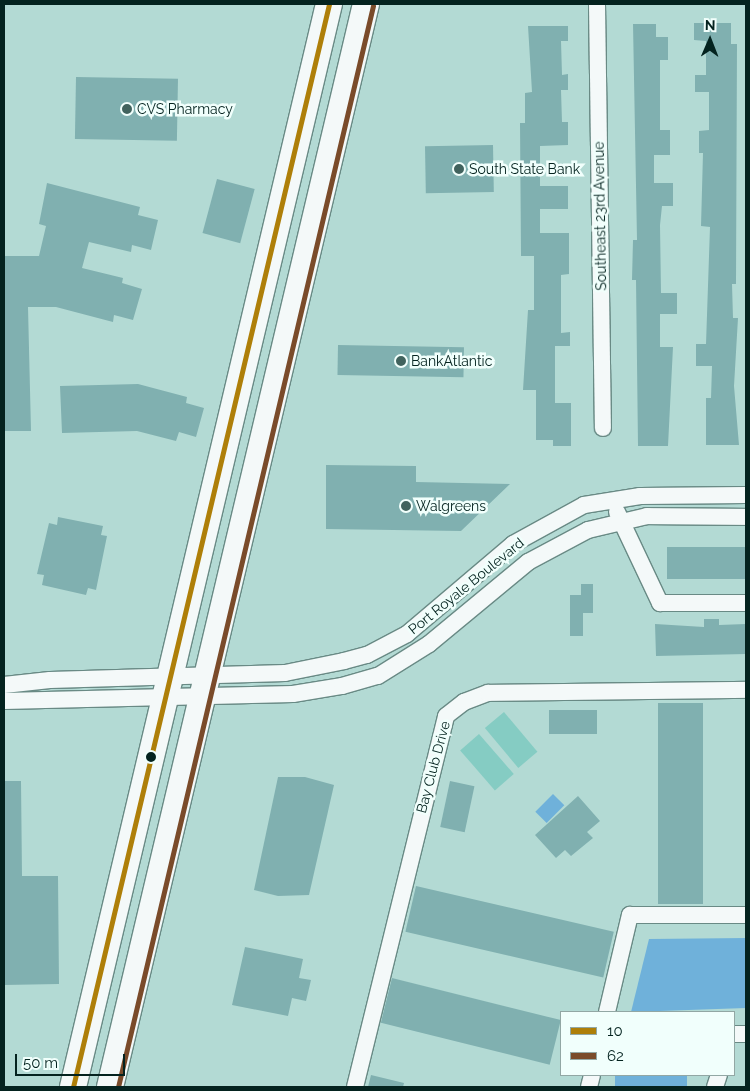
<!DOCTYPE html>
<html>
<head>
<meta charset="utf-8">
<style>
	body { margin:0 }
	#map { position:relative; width:750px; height:1091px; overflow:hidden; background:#b3dad4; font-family:Raleway,sans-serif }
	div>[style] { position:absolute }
	.green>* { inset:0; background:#85ccc3; transform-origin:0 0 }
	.water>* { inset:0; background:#6fb1da; transform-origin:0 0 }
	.building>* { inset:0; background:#80b0b0; transform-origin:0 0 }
	.roads { filter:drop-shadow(1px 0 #698a85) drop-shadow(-1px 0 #698a85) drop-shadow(0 1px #698a85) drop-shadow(0 -1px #698a85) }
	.street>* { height:16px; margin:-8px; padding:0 8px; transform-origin:8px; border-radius:8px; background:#f4f9f9 }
	.primary>* { height:26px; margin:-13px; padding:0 13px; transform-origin:13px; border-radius:13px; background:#f4f9f9 }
	.bus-1>* { height:5px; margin:-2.5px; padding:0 2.5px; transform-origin:2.5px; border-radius:2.5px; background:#ae7f09 }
	.bus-2>* { height:5px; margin:-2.5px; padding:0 2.5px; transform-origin:2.5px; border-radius:2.5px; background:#7a4b2a }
	.dots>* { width:14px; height:14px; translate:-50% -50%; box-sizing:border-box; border:2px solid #f1fffc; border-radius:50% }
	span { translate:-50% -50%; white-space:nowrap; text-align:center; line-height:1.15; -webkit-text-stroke:5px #f1fffc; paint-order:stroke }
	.poi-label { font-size:14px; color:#04231f }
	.left { translate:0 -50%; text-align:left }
	.street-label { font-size:14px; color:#04231f }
	.frame { position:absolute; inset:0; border:5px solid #04231f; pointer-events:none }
	.legend { position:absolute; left:560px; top:1011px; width:175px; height:65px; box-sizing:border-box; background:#f1fffc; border:1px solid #92a7a4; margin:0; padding:6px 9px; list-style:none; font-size:15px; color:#04231f }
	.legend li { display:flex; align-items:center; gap:10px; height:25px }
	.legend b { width:25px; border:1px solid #92a7a4 }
	.north { position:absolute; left:685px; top:15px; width:50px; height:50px; -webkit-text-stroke:4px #f1fffc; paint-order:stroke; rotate:1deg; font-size:14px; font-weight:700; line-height:20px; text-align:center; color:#04231f }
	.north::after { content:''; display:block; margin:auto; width:18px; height:22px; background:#04231f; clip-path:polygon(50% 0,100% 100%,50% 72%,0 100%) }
	.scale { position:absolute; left:15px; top:1054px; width:110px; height:22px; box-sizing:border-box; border:2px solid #04231f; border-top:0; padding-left:6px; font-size:15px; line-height:18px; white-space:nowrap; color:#04231f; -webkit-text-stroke:4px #f1fffc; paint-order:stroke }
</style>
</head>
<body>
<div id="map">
	<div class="green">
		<i style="left:504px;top:712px;width:52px;height:25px;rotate:50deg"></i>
		<i style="left:479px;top:734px;width:53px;height:25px;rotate:49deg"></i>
	</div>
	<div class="water">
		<i style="left:553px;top:794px;width:16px;height:25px;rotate:45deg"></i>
		<i style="clip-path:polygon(746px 938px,746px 1008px,631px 1012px,649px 939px)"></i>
		<i style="left:615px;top:1075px;width:72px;height:12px"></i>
	</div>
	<div class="building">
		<i style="clip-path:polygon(694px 23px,731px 23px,731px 44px,737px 44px,736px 284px,732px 284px,733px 318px,738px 318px,734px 386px,739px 445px,706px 445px,706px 398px,711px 398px,712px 366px,696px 366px,696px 344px,706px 344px,710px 227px,701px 226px,703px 153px,699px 153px,699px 131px,709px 130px,709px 92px,695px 92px,695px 75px,706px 75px,706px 41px,694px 40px)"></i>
		<i style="clip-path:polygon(633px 24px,656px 24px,656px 37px,668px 37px,668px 60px,660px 60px,660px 130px,670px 130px,670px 155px,654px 155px,654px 183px,673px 183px,673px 206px,662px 206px,660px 225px,661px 293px,677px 293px,677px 314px,660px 314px,660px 347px,673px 347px,668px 446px,638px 446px,636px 280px,632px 280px,633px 240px,637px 240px)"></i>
		<i style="clip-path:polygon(528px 26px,568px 26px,568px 41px,561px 41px,562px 75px,568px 74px,568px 90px,561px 90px,562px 122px,568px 122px,568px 145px,540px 146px,540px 186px,568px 186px,568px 209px,540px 209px,540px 233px,569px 233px,569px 274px,561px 275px,561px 333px,570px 332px,570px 346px,555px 346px,555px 403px,571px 403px,571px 446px,553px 446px,553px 440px,536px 440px,536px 390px,523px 390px,528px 310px,534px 310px,534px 256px,521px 256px,520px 123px,525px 123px,525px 93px,532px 92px)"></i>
		<i style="left:76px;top:77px;width:102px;height:62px;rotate:1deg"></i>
		<i style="left:493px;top:145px;width:47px;height:68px;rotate:89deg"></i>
		<i style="left:217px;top:179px;width:39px;height:56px;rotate:15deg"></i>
		<i style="clip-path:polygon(47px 183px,140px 207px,138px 215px,158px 220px,151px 250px,132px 245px,131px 252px,89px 242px,82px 268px,123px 278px,122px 283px,142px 289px,133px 320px,114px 315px,113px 322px,56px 307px,28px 307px,31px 431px,4px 431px,4px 256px,39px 256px,46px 226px,39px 224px)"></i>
		<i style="left:338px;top:345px;width:126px;height:30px;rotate:1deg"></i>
		<i style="clip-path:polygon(138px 384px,187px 397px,186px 403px,204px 408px,196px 437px,179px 432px,176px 441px,137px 431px,62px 433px,60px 386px)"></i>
		<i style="clip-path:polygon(326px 465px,416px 466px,416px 482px,510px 484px,461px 531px,326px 529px)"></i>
		<i style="clip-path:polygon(58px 517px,103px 526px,101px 535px,107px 536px,96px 590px,88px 588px,86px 595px,42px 585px,44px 575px,37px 574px,49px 523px,57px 525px)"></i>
		<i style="left:667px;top:547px;width:79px;height:32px"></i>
		<i style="clip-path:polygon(581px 584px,593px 584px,593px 613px,583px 613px,583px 636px,570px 636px,570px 595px,581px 595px)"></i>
		<i style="clip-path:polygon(704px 619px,719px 619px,719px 625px,746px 624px,746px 654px,656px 656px,655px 624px,704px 627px)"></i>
		<i style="left:658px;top:703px;width:45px;height:201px"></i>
		<i style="left:549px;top:710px;width:48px;height:24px"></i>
		<i style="clip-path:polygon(278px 777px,305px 777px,334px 785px,309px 895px,278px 896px,254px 890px)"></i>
		<i style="clip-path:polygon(4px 781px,21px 781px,22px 876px,58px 876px,59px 984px,4px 985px)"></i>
		<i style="left:450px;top:781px;width:25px;height:47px;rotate:12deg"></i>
		<i style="clip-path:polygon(578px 796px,600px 821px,587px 832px,593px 838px,571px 856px,565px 850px,556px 858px,535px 835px)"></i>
		<i style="left:416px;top:886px;width:203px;height:47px;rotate:13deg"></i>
		<i style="clip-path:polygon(245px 947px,303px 959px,299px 978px,311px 980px,306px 1001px,292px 998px,288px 1016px,232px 1005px)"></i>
		<i style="left:392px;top:978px;width:174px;height:46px;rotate:14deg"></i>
		<i style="clip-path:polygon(371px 1075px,404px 1083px,403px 1087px,368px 1087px)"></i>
	</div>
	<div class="roads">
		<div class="street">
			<i style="left:597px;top:4px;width:424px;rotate:89.2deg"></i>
			<i style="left:617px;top:512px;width:101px;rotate:64.7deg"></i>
			<i style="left:660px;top:603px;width:86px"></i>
			<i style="left:4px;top:685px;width:46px;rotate:-6.2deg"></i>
			<i style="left:50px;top:680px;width:235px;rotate:-1.7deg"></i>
			<i style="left:285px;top:673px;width:60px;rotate:-11.5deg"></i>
			<i style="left:344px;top:661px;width:24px;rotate:-15deg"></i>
			<i style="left:367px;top:655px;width:45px;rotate:-27.7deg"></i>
			<i style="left:407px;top:634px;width:139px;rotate:-40.3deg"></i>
			<i style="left:513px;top:544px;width:81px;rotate:-28.8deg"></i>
			<i style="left:584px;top:505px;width:57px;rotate:-9.1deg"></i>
			<i style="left:640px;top:496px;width:106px;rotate:-0.5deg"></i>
			<i style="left:4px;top:701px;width:289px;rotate:-1.4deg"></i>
			<i style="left:293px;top:694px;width:50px;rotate:-9.3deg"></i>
			<i style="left:342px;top:686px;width:37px;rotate:-16deg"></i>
			<i style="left:378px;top:676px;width:60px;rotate:-32.1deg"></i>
			<i style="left:429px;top:644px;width:129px;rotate:-39.6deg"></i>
			<i style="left:528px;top:562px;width:68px;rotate:-28.1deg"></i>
			<i style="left:588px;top:530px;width:61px;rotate:-13.3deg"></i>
			<i style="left:647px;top:516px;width:99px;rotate:0.6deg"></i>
			<i style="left:607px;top:1012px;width:100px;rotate:-76.7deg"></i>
			<i style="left:630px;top:915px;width:116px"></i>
			<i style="left:734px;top:1034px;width:12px"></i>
			<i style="left:355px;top:1087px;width:382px;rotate:-76.2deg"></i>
			<i style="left:446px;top:716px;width:23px;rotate:-38deg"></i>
			<i style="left:464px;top:702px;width:26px;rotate:-21deg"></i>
			<i style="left:488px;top:693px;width:258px;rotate:-0.7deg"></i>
			<i style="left:589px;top:1087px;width:12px;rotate:-76deg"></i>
			<i style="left:715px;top:1087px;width:13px;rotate:-72deg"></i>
		</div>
		<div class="primary">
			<i style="left:73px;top:1087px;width:1113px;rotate:-76.7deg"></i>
			<i style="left:110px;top:1087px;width:1113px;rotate:-76.7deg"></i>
		</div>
	</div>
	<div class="bus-1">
		<i style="left:73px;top:1087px;width:1113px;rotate:-76.7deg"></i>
	</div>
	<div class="bus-2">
		<i style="left:118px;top:1087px;width:1111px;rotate:-76.73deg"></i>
	</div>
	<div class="dots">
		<i style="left:127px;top:109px;background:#41635e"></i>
		<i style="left:459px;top:169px;background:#41635e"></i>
		<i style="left:401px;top:361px;background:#41635e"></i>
		<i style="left:406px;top:506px;background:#41635e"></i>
		<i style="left:151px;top:757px;background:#04231f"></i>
	</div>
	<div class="poi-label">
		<span class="left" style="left:137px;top:109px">CVS Pharmacy</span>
		<span class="left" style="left:469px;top:169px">South State Bank</span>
		<span class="left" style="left:411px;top:361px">BankAtlantic</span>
		<span class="left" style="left:416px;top:506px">Walgreens</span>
	</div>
	<div class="street-label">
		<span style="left:600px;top:216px;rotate:-91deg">Southeast 23rd Avenue</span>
		<span style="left:466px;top:586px;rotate:-39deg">Port Royale Boulevard</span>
		<span style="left:433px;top:767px;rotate:-75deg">Bay Club Drive</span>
	</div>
	<div class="frame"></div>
	<ul class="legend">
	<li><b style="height:6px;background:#ae7f09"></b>10</li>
	<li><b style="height:6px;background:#7a4b2a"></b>62</li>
	</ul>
	<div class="north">N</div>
	<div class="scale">50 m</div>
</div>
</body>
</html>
